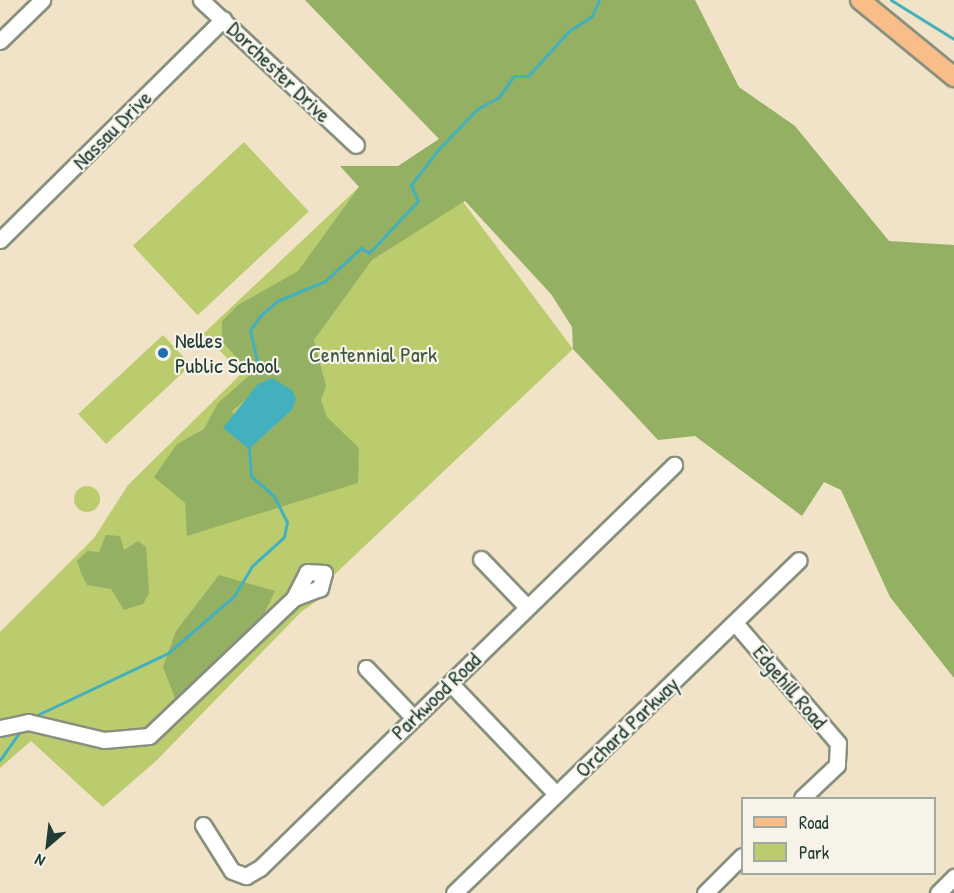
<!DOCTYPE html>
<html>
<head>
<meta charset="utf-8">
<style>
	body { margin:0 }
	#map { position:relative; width:954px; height:893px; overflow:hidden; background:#f0e3c7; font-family:"Patrick Hand",sans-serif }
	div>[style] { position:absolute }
	.green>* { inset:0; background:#bbcc6f; transform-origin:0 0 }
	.round { border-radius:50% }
	.forest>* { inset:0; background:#94b062 }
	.water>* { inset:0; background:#42b1bd }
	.stream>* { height:3px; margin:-1.5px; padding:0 1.5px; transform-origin:1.5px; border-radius:1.5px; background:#42b1bd }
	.roads { filter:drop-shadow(2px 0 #88907e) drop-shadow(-2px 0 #88907e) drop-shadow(0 2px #88907e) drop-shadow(0 -2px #88907e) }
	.minor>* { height:15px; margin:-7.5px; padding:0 7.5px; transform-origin:7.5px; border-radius:7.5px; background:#fff }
	.major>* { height:18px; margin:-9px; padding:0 9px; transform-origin:9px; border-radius:9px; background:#f8bd89 }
	.dots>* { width:16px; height:16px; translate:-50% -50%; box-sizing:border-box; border:3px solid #f7f3e8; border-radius:50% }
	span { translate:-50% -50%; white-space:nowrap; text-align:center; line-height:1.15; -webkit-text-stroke:4.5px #f7f3e8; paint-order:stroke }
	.street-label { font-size:22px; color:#1f3d34 }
	.poi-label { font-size:22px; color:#1f3d34 }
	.left { translate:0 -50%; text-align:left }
	.park-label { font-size:22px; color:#3e5a40 }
	.legend { position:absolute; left:741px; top:797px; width:195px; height:78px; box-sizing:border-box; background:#f7f3e8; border:2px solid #a1aaa0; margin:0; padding:8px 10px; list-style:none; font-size:18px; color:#1f3d34 }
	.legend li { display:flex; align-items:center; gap:12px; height:30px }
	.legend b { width:30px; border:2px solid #a1aaa0 }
	.north { position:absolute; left:18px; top:815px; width:60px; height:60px; -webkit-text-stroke:4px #f7f3e8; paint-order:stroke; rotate:208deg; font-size:16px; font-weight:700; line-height:24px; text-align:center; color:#1f3d34 }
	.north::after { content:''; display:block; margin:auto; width:21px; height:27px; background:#1f3d34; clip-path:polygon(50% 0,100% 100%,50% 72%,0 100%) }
</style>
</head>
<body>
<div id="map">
	<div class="green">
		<i style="left:244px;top:142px;width:95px;height:152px;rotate:47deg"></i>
		<i style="clip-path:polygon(443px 175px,573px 349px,333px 576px,328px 593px,301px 612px,156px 761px,103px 807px,31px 741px,0 768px,0 632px,94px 538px,128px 485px,242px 373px,203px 334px,359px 187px)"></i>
		<i style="left:163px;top:335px;width:41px;height:116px;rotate:47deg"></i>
		<i class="round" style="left:74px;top:486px;width:26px;height:26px"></i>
	</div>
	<div class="forest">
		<i style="clip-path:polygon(evenodd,305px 0,695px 0,739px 87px,795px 126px,889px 241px,954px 245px,954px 678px,890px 597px,841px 490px,824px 482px,802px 516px,695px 436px,658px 440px,573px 349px,572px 327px,551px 294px,465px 201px,372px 260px,314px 340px,326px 386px,321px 400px,327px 417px,359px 448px,358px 483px,187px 536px,185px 503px,154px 477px,177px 444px,204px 429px,218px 403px,251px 374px,222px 341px,222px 321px,238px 305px,298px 271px,359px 187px,340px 166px,398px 166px,439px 139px,305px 0,272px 378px,295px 399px,292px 410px,249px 449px,232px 411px,272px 378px)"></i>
		<i style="clip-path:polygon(106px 535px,120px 536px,124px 550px,138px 541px,146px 547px,149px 593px,143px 604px,124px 610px,111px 589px,87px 585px,81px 573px,77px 561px,87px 551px,99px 552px)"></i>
		<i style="clip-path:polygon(219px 575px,275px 591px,259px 624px,175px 698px,163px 667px,176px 631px)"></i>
	</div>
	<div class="water">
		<i style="clip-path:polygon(272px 378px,292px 390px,296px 399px,292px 410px,249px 449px,223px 428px,258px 384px)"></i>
	</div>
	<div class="stream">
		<i style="left:891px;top:0;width:74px;rotate:31.8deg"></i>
		<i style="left:259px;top:369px;width:40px;rotate:-103deg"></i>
		<i style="left:250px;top:330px;width:17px;rotate:-54deg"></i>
		<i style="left:260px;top:316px;width:23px;rotate:-41deg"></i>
		<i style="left:277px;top:301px;width:52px;rotate:-22.6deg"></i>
		<i style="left:325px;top:281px;width:49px;rotate:-42.5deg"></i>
		<i style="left:361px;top:248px;width:9px;rotate:32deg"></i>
		<i style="left:369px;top:253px;width:71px;rotate:-46.7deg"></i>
		<i style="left:418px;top:201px;width:17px;rotate:-114deg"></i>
		<i style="left:411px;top:185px;width:43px;rotate:-52.6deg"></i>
		<i style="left:437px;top:151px;width:58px;rotate:-46.4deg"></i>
		<i style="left:477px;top:109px;width:24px;rotate:-28deg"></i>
		<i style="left:498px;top:98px;width:27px;rotate:-54deg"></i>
		<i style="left:514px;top:76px;width:14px"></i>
		<i style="left:528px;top:76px;width:61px;rotate:-47.7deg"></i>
		<i style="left:569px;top:31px;width:27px;rotate:-33deg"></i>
		<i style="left:592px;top:16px;width:17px;rotate:-66deg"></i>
		<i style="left:35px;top:716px;width:147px;rotate:-25.3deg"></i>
		<i style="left:168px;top:653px;width:87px;rotate:-40.8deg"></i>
		<i style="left:234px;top:596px;width:35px;rotate:-59deg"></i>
		<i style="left:252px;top:566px;width:43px;rotate:-42.2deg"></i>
		<i style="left:284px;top:537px;width:15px;rotate:-79deg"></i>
		<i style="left:287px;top:522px;width:29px;rotate:-117deg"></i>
		<i style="left:274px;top:496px;width:30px;rotate:-139deg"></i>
		<i style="left:251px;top:476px;width:27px;rotate:-94deg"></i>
		<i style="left:0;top:760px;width:37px;rotate:-55deg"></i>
	</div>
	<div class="roads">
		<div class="minor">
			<i style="left:201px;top:0;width:212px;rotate:43.1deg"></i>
			<i style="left:0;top:41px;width:59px;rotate:-44.3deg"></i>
			<i style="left:0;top:240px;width:314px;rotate:-44.7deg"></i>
			<i style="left:481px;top:559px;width:66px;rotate:46.2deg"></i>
			<i style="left:735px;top:623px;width:158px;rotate:49.4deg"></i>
			<i style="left:838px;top:743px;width:22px;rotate:93deg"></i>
			<i style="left:837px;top:765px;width:48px;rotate:136.7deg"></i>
			<i style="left:366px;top:668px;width:68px;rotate:46.2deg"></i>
			<i style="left:451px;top:684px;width:152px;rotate:46.3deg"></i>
			<i style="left:0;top:728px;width:29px;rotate:-12deg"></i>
			<i style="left:28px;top:722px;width:78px;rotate:13.3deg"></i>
			<i style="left:104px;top:740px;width:45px;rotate:-5.1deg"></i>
			<i style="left:149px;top:736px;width:200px;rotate:-43.6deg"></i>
			<i style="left:294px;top:598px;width:29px;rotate:-63deg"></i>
			<i style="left:307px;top:572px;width:17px;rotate:3deg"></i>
			<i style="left:324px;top:573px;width:16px;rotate:105deg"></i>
			<i style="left:320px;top:588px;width:28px;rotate:159deg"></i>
			<i style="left:203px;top:825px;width:54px;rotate:57.8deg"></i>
			<i style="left:232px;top:871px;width:15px;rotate:20deg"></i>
			<i style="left:246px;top:876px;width:16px;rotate:-30deg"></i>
			<i style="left:260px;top:868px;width:578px;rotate:-44.23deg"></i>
			<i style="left:454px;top:893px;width:479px;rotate:-44deg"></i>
			<i style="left:705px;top:893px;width:52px;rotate:-45deg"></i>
			<i style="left:938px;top:893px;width:23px;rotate:-45deg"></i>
		</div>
		<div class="major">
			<i style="left:860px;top:0;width:122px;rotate:39.3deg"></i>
		</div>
	</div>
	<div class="dots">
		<i style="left:163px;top:353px;background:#1f6fb2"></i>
	</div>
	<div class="street-label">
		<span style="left:279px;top:72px;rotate:44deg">Dorchester Drive</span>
		<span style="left:112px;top:130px;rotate:-45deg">Nassau Drive</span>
		<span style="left:790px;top:687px;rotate:50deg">Edgehill Road</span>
		<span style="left:436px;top:696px;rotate:-44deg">Parkwood Road</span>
		<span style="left:627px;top:727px;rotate:-44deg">Orchard Parkway</span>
	</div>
	<div class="poi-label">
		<span class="left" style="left:175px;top:353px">Nelles<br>Public School</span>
	</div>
	<div class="park-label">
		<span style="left:373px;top:355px">Centennial Park</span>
	</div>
	<ul class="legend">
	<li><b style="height:8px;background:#f8bd89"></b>Road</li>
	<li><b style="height:16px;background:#bbcc6f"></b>Park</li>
	</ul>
	<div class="north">N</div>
</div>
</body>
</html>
